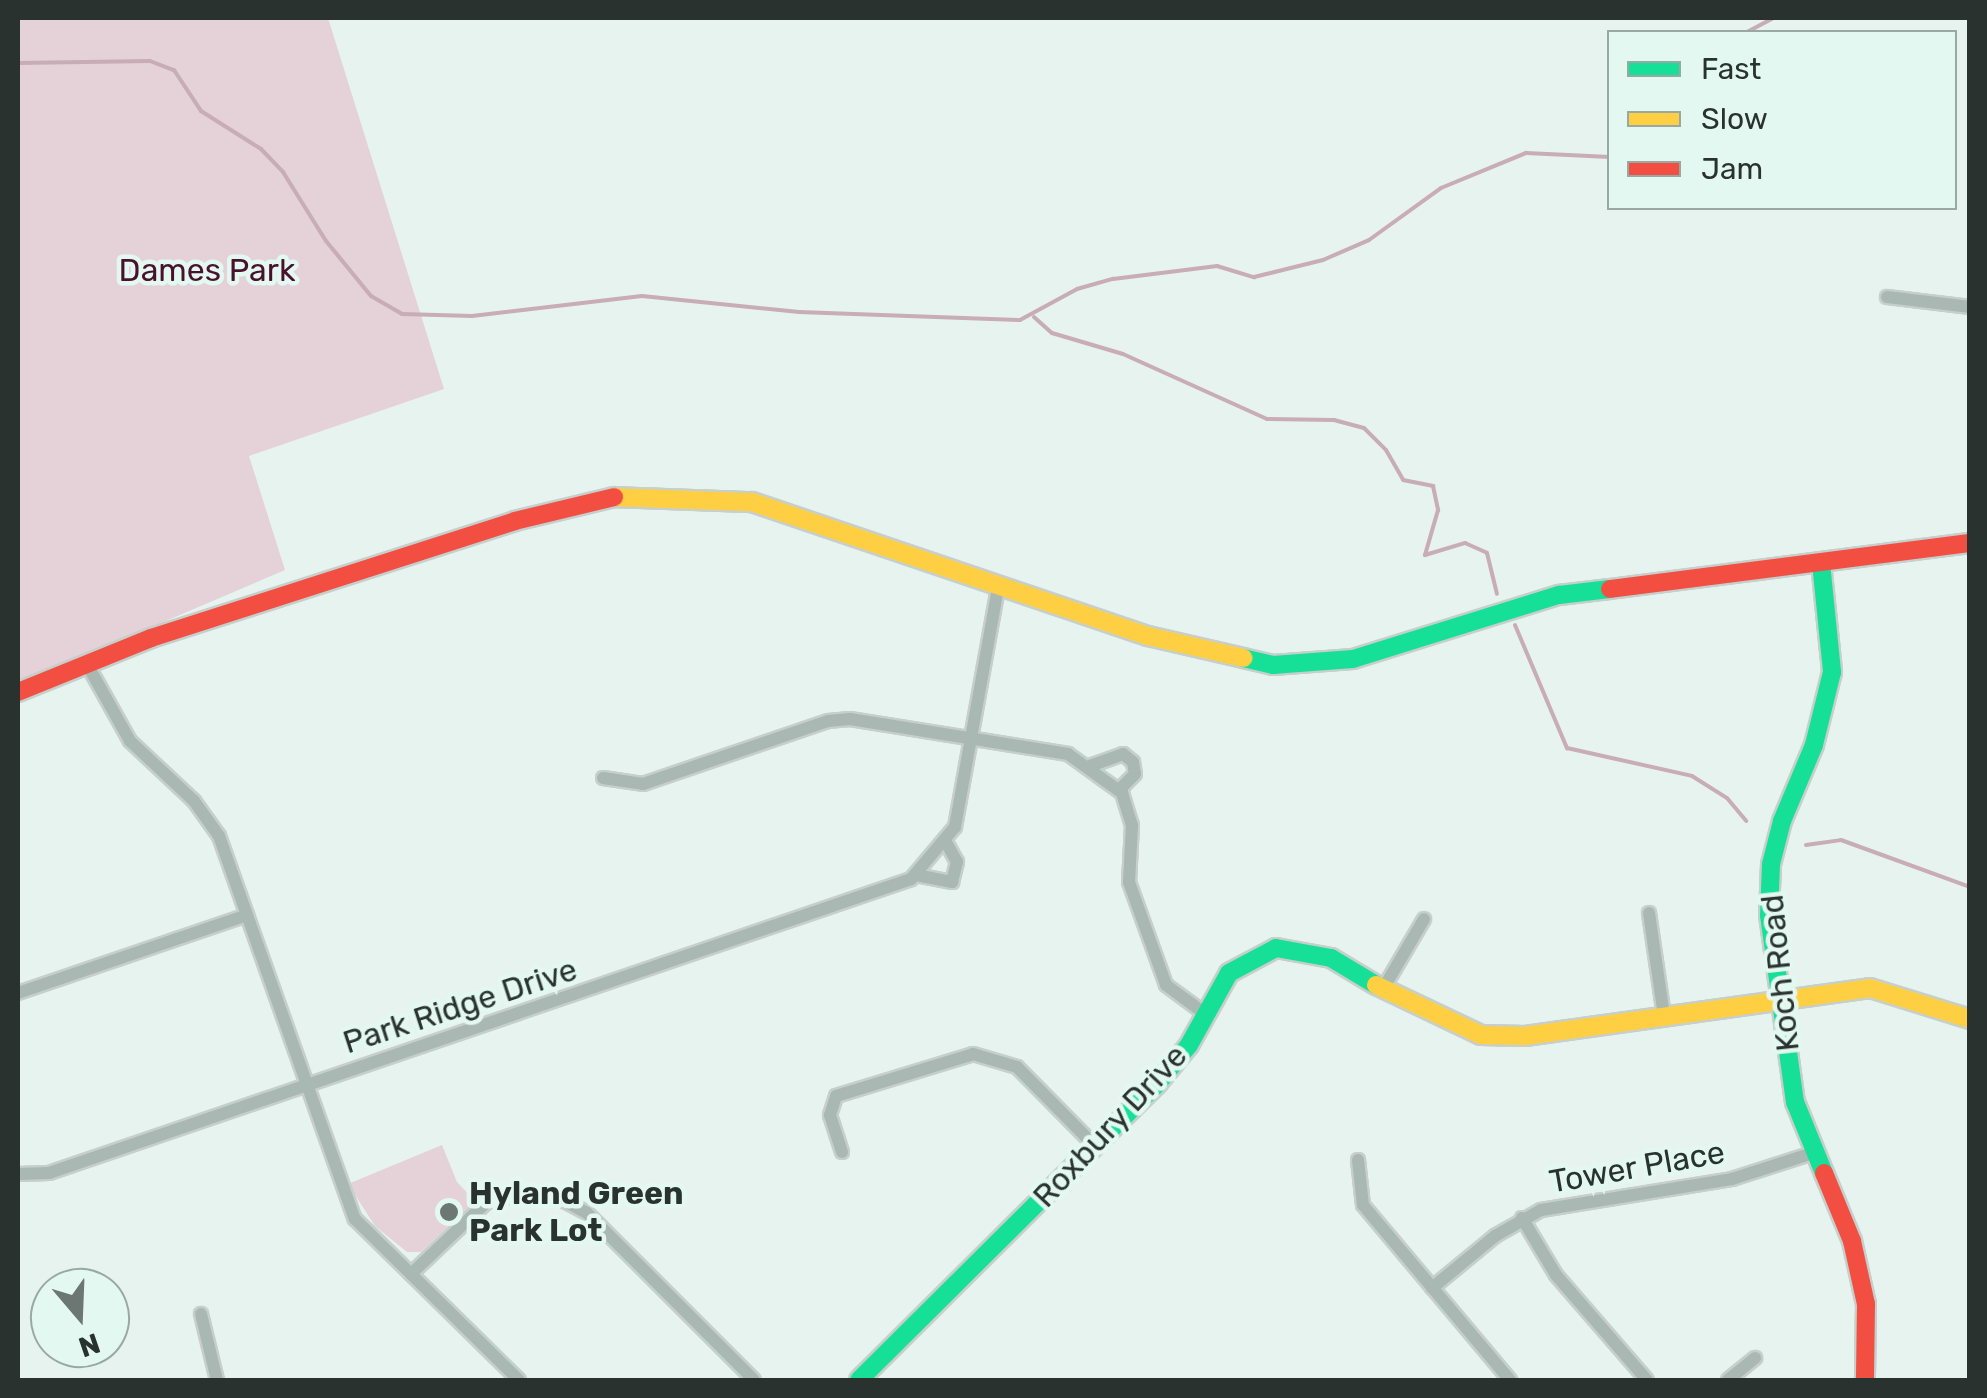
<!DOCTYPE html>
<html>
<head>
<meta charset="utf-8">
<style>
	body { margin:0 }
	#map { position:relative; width:1987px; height:1398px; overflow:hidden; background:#e7f3ef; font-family:Rubik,sans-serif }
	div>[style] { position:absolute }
	.green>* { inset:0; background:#e4d2d8 }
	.stream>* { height:4px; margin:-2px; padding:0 2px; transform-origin:2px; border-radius:2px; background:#c8acb6 }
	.roads { filter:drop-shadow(2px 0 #c6cfcc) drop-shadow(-2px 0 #c6cfcc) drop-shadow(0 2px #c6cfcc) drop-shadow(0 -2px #c6cfcc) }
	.street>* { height:12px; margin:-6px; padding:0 6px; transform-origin:6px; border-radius:6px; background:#a9b8b2 }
	.fast>* { height:18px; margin:-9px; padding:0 9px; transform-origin:9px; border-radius:9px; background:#16e098 }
	.slow>* { height:18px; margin:-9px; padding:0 9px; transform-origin:9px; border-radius:9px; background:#ffcf43 }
	.jam>* { height:18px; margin:-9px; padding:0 9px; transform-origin:9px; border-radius:9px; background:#f24e42 }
	.dots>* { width:28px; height:28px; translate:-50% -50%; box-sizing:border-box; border:5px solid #e2f8f0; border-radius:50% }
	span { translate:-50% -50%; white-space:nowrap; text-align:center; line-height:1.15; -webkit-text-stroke:9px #e2f8f0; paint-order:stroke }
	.park-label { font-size:32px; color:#49112a }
	.street-label { font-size:32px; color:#2a322f }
	.poi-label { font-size:32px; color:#2a322f; font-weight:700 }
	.left { translate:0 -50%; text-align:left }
	.frame { position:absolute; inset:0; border:20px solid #2a322f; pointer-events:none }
	.legend { position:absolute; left:1607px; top:30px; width:350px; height:180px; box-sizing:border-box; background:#e2f8f0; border:2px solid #98a9a3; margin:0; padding:12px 18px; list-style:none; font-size:30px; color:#2a322f }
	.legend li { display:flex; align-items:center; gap:20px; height:50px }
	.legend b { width:50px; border:2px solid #98a9a3 }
	.north { position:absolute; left:30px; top:1268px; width:100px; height:100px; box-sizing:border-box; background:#e2f8f0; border:2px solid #98a9a3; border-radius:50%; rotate:161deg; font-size:28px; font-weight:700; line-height:40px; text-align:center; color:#2a322f }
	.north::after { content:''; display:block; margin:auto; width:35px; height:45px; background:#6c7672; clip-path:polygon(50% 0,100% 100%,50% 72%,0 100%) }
</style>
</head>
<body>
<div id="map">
	<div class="green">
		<i style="clip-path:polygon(18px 18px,328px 18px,444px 389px,249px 456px,285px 570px,18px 684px)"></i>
		<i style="clip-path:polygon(442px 1145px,457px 1182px,475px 1201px,421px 1252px,407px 1252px,375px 1226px,348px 1184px)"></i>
	</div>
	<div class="stream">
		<i style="left:1747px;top:32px;width:30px;rotate:-28deg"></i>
		<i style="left:18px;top:63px;width:132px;rotate:-0.9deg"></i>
		<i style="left:150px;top:61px;width:26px;rotate:21deg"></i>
		<i style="left:174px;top:70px;width:49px;rotate:56.6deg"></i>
		<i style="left:201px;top:111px;width:71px;rotate:32.3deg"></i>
		<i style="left:261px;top:149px;width:32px;rotate:46deg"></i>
		<i style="left:283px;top:172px;width:81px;rotate:58.1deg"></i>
		<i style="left:326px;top:241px;width:71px;rotate:50.7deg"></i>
		<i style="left:371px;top:296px;width:36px;rotate:30deg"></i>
		<i style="left:402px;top:314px;width:70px;rotate:1.6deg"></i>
		<i style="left:472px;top:316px;width:171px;rotate:-6.7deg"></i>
		<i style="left:642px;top:296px;width:158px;rotate:5.8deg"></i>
		<i style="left:799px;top:312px;width:221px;rotate:2.1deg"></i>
		<i style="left:1020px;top:320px;width:65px;rotate:-28.5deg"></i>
		<i style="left:1077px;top:289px;width:37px;rotate:-16deg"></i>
		<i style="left:1113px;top:279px;width:105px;rotate:-7.1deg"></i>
		<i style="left:1217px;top:266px;width:39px;rotate:17deg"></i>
		<i style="left:1254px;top:277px;width:71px;rotate:-13.8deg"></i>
		<i style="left:1323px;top:260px;width:50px;rotate:-23.5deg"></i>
		<i style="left:1369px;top:240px;width:89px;rotate:-35.8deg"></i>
		<i style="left:1441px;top:188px;width:92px;rotate:-22.4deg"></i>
		<i style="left:1526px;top:153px;width:84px;rotate:2.7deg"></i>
		<i style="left:1034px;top:317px;width:24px;rotate:42deg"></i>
		<i style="left:1052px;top:333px;width:74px;rotate:16.5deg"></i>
		<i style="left:1123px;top:354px;width:158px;rotate:24.3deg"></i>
		<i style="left:1267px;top:419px;width:67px;rotate:0.9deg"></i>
		<i style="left:1334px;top:420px;width:31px;rotate:15deg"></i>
		<i style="left:1364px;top:428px;width:31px;rotate:45deg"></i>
		<i style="left:1386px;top:450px;width:34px;rotate:60deg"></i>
		<i style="left:1403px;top:480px;width:31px;rotate:11deg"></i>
		<i style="left:1433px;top:486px;width:25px;rotate:78deg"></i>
		<i style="left:1438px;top:510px;width:47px;rotate:106.1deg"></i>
		<i style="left:1425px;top:555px;width:42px;rotate:-16.7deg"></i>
		<i style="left:1465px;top:543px;width:24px;rotate:24deg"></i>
		<i style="left:1487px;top:553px;width:42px;rotate:76.3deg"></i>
		<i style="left:1515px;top:625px;width:134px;rotate:67.1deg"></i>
		<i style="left:1567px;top:748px;width:128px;rotate:12.6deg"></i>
		<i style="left:1692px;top:776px;width:41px;rotate:32.2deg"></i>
		<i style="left:1727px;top:798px;width:30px;rotate:50deg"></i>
		<i style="left:1806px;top:845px;width:35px;rotate:-8deg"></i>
		<i style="left:1841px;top:840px;width:137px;rotate:20deg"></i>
	</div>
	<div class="roads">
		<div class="street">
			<i style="left:1887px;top:297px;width:84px;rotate:6.9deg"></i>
			<i style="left:87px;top:664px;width:88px;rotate:60.8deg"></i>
			<i style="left:130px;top:741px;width:88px;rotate:43.2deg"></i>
			<i style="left:194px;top:801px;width:43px;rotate:54.5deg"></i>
			<i style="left:219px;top:836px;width:406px;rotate:70.5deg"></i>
			<i style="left:355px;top:1219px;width:230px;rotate:44.5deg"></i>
			<i style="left:1090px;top:766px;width:35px;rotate:-20deg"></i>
			<i style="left:1123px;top:754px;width:13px;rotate:39deg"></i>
			<i style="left:1133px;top:762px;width:12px;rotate:81deg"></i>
			<i style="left:1135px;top:774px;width:23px;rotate:135deg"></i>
			<i style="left:603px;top:778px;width:40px;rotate:8.5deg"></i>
			<i style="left:643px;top:784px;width:195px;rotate:-18.8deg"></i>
			<i style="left:828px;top:721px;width:22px;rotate:-5deg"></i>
			<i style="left:850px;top:719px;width:221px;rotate:9.1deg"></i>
			<i style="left:1068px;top:754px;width:67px;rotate:35.8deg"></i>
			<i style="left:1122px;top:793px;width:34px;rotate:73deg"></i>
			<i style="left:1132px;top:825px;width:57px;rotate:93deg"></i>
			<i style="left:1129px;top:882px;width:109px;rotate:70.2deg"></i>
			<i style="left:1166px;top:985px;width:47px;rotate:36.4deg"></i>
			<i style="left:916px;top:875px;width:37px;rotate:11deg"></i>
			<i style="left:952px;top:882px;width:21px;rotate:-76deg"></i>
			<i style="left:957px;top:862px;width:23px;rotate:-119deg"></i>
			<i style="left:1649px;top:913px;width:104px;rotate:81.7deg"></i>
			<i style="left:1383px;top:989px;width:81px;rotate:-59.6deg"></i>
			<i style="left:18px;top:993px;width:242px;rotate:-18.8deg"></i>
			<i style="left:842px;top:1152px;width:39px;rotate:-108deg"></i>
			<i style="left:830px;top:1115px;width:20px;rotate:-72deg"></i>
			<i style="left:836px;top:1096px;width:143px;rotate:-17deg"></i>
			<i style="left:973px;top:1054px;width:46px;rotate:16.5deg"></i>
			<i style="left:1017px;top:1067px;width:111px;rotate:45.4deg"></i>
			<i style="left:1358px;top:1160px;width:45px;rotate:83.7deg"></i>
			<i style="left:1363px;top:1205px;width:229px;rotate:50deg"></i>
			<i style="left:18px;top:1174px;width:31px;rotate:-2deg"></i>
			<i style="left:49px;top:1173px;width:911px;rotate:-18.83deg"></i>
			<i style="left:911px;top:879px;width:68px;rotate:-49.8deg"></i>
			<i style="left:955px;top:827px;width:244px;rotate:-79.8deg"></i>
			<i style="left:1522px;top:1218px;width:66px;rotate:59.2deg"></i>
			<i style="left:1556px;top:1275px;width:139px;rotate:49.1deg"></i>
			<i style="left:411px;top:1274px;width:105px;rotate:-43.5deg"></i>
			<i style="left:487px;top:1202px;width:37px;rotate:-13deg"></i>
			<i style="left:523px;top:1194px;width:32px;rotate:4deg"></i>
			<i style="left:555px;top:1196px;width:36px;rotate:28deg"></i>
			<i style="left:587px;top:1213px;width:236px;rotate:45deg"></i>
			<i style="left:1432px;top:1288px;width:82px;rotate:-39.5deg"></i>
			<i style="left:1495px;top:1236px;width:53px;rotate:-29.5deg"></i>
			<i style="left:1541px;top:1210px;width:193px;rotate:-9.2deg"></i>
			<i style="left:1732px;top:1179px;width:85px;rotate:-17.8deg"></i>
			<i style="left:201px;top:1314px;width:68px;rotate:76.4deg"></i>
			<i style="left:1728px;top:1380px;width:35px;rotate:-39deg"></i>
		</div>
		<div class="fast">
			<i style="left:1821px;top:563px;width:110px;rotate:84.2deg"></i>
			<i style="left:1832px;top:672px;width:75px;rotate:103.9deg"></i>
			<i style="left:1814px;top:745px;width:82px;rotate:112.8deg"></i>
			<i style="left:1782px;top:821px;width:44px;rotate:104.3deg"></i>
			<i style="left:1771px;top:864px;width:51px;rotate:92.2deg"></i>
			<i style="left:1769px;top:915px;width:189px;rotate:82.1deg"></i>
			<i style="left:1795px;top:1102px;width:77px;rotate:67.8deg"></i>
			<i style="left:1243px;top:658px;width:31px;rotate:13deg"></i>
			<i style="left:1273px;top:665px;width:80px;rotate:-4.3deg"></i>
			<i style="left:1353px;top:659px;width:216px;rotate:-17.3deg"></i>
			<i style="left:1559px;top:595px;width:51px;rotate:-6.7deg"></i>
			<i style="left:859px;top:1380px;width:420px;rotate:-44.8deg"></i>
			<i style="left:1157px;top:1084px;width:50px;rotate:-50.6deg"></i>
			<i style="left:1189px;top:1045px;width:82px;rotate:-60.9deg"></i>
			<i style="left:1229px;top:973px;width:53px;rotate:-28deg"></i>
			<i style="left:1276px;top:948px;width:56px;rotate:10.3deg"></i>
			<i style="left:1331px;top:958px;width:52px;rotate:31deg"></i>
		</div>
		<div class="slow">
			<i style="left:614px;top:497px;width:138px;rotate:2.1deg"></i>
			<i style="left:752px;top:502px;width:418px;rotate:18.7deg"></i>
			<i style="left:1148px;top:636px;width:98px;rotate:13deg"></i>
			<i style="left:1376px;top:985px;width:116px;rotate:25.5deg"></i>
			<i style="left:1481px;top:1035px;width:44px;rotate:1.3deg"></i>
			<i style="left:1525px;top:1036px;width:348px;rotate:-7.9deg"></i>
			<i style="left:1870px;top:988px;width:105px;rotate:17.2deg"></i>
		</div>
		<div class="jam">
			<i style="left:1610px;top:589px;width:363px;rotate:-7.3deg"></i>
			<i style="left:18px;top:692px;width:144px;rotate:-22.1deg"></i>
			<i style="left:151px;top:638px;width:382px;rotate:-17.8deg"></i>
			<i style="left:515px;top:521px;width:102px;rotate:-13.6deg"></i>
			<i style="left:1824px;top:1173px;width:74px;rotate:67.6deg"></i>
			<i style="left:1852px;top:1241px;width:65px;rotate:77.5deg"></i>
			<i style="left:1866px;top:1304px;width:76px;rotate:90.8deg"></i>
		</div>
	</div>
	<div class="dots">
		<i style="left:449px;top:1212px;background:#6c7672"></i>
	</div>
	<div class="park-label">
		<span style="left:207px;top:270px">Dames Park</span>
	</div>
	<div class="street-label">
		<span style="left:1780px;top:973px;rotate:-96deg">Koch Road</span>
		<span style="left:460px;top:1006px;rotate:-18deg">Park Ridge Drive</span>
		<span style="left:1110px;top:1126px;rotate:-47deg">Roxbury Drive</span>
		<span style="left:1637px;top:1167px;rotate:-10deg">Tower Place</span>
	</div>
	<div class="poi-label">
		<span class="left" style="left:469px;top:1212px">Hyland Green<br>Park Lot</span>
	</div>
	<div class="frame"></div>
	<ul class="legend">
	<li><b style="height:12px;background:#16e098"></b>Fast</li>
	<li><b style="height:12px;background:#ffcf43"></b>Slow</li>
	<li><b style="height:12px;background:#f24e42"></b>Jam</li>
	</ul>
	<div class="north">N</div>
</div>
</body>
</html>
